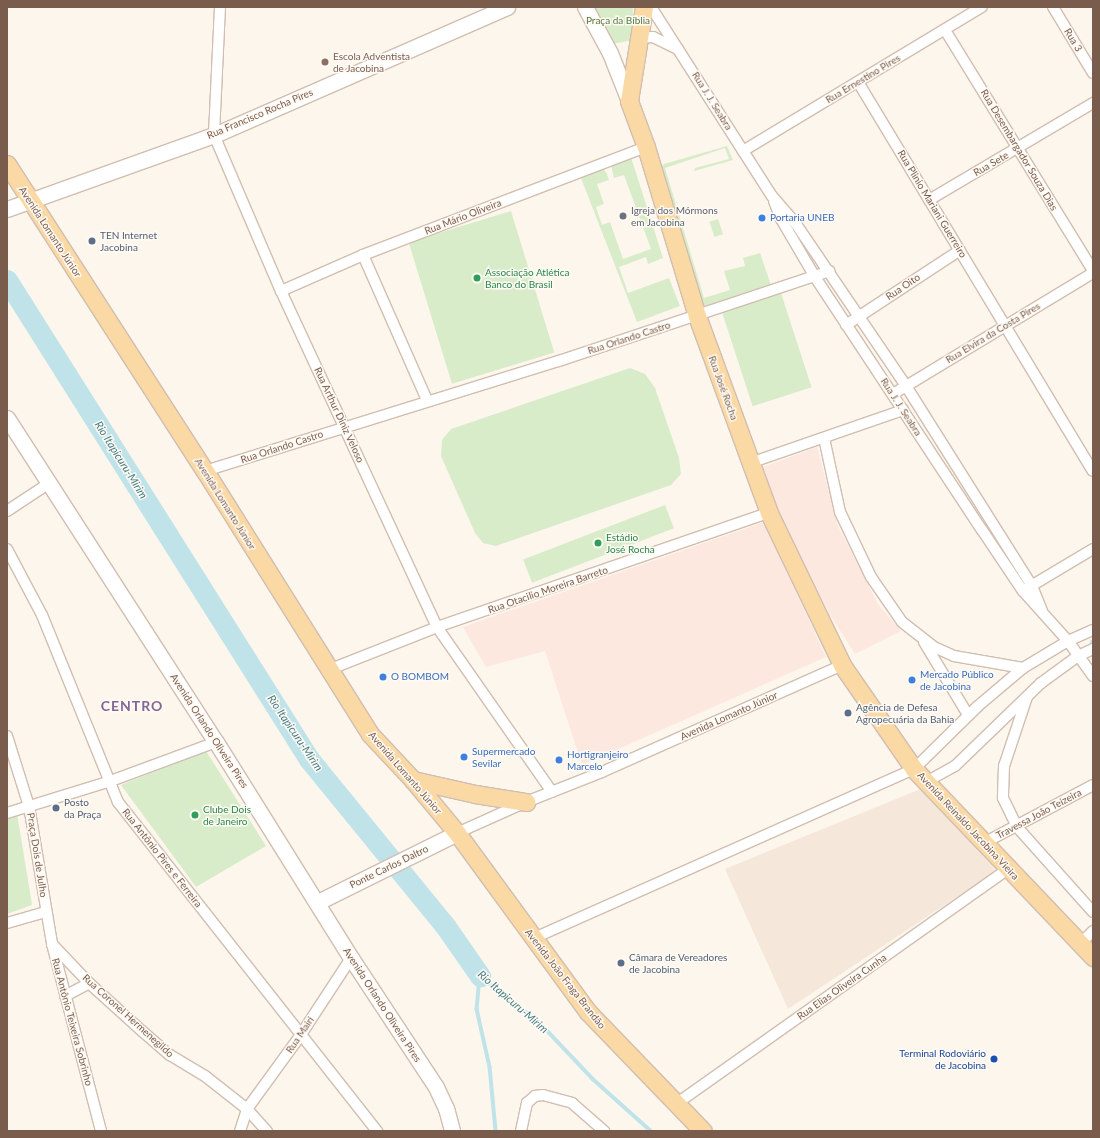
<!DOCTYPE html>
<html>
<head>
<meta charset="utf-8">
<style>
	body { margin:0 }
	#map { position:relative; width:1100px; height:1138px; overflow:hidden; background:#fdf6ec; font-family:Lato,sans-serif }
	div>[style] { position:absolute }
	.residential>* { inset:0; background:#f5e8da }
	.commercial>* { inset:0; background:#fde8e0 }
	.green>* { inset:0; background:#d8ecc9; transform-origin:0 0 }
	.stream>* { height:3.5px; margin:-1.75px; padding:0 1.75px; transform-origin:1.75px; border-radius:1.75px; background:#bfe3e8 }
	.river>* { height:21px; margin:-10.5px; padding:0 10.5px; transform-origin:10.5px; border-radius:10.5px; background:#bfe3e8 }
	.roads { filter:drop-shadow(1px 0 #d1beb0) drop-shadow(-1px 0 #d1beb0) drop-shadow(0 1px #d1beb0) drop-shadow(0 -1px #d1beb0) }
	.street>* { height:10px; margin:-5px; padding:0 5px; transform-origin:5px; border-radius:5px; background:#fff }
	.secondary>* { height:15px; margin:-7.5px; padding:0 7.5px; transform-origin:7.5px; border-radius:7.5px; background:#fff }
	.primary>* { height:17px; margin:-8.5px; padding:0 8.5px; transform-origin:8.5px; border-radius:8.5px; background:#fbd9a5 }
	.dots>* { width:11px; height:11px; translate:-50% -50%; box-sizing:border-box; border:2px solid #fffaf3; border-radius:50% }
	span { translate:-50% -50%; white-space:nowrap; text-align:center; line-height:1.15; -webkit-text-stroke:3px #fffaf3; paint-order:stroke }
	.park-label { font-size:10px; color:#537a41 }
	.street-label { font-size:10px; color:#7a5c4d }
	.education-label { font-size:10px; color:#785e54 }
	.left { translate:0 -50%; text-align:left }
	.worship-label { font-size:10px; color:#5b616d }
	.shop-label { font-size:10px; color:#366cbe }
	.service-label { font-size:10px; color:#4e5e75 }
	.leisure-label { font-size:10px; color:#27864d }
	.transit-label { font-size:10px; color:#164399 }
	.right { translate:-100% -50%; text-align:right }
	.water-label { font-size:11px; color:#437c86; font-style:italic }
	.district-label { font-size:14px; color:#846695; font-weight:700; letter-spacing:1px }
	.frame { position:absolute; inset:0; border:8px solid #7a5c4d; pointer-events:none }
</style>
</head>
<body>
<div id="map">
	<div class="residential">
		<i style="clip-path:polygon(923px 788px,996px 871px,788px 1009px,725px 869px)"></i>
	</div>
	<div class="commercial">
		<i style="clip-path:polygon(817px 447px,838px 526px,878px 604px,901px 631px,855px 654px,832px 618px,784px 526px,763px 467px)"></i>
		<i style="clip-path:polygon(764px 522px,826px 657px,582px 765px,545px 651px,486px 667px,463px 627px)"></i>
	</div>
	<div class="green">
		<i style="clip-path:polygon(594px 7px,633px 7px,632px 40px,613px 44px)"></i>
		<i style="clip-path:polygon(727px 146px,733px 160px,694px 171px,695px 168px,729px 159px,725px 148px,665px 168px,704px 298px,730px 290px,724px 271px,745px 266px,743px 258px,760px 253px,773px 291px,704px 314px,658px 170px,664px 164px)"></i>
		<i style="clip-path:polygon(630px 154px,663px 258px,648px 264px,646px 257px,619px 267px,628px 293px,669px 278px,680px 306px,637px 322px,579px 173px,601px 165px,607px 174px,609px 180px,597px 184px,604px 204px,596px 207px,602px 225px,610px 222px,623px 259px,651px 249px,624px 175px,614px 178px,610px 161px)"></i>
		<i style="left:511px;top:211px;width:148px;height:107px;rotate:73deg"></i>
		<i style="left:718px;top:219px;width:16px;height:9px;rotate:72deg"></i>
		<i style="left:781px;top:293px;width:99px;height:62px;rotate:72deg"></i>
		<i style="clip-path:polygon(630px 368px,645px 374px,655px 388px,679px 458px,681px 474px,671px 485px,496px 546px,483px 543px,475px 533px,441px 456px,442px 440px,451px 429px)"></i>
		<i style="left:665px;top:505px;width:25px;height:152px;rotate:69deg"></i>
		<i style="clip-path:polygon(206px 751px,266px 846px,196px 887px,121px 785px)"></i>
		<i style="clip-path:polygon(17px 813px,32px 905px,7px 914px,7px 816px)"></i>
	</div>
	<div class="stream">
		<i style="left:1092px;top:642px;width:1px"></i>
		<i style="left:480px;top:976px;width:75px;rotate:37.9deg"></i>
		<i style="left:539px;top:1022px;width:79px;rotate:46.5deg"></i>
		<i style="left:593px;top:1079px;width:78px;rotate:41.9deg"></i>
		<i style="left:480px;top:976px;width:33px;rotate:95deg"></i>
		<i style="left:477px;top:1009px;width:59px;rotate:77.4deg"></i>
		<i style="left:490px;top:1067px;width:64px;rotate:84.6deg"></i>
	</div>
	<div class="river">
		<i style="left:7px;top:280px;width:566px;rotate:57.77deg"></i>
		<i style="left:309px;top:759px;width:217px;rotate:50.8deg"></i>
		<i style="left:446px;top:927px;width:60px;rotate:55.2deg"></i>
	</div>
	<div class="roads">
		<div class="street">
			<i style="left:220px;top:7px;width:128px;rotate:92.7deg"></i>
			<i style="left:214px;top:135px;width:170px;rotate:66.8deg"></i>
			<i style="left:281px;top:291px;width:370px;rotate:65.1deg"></i>
			<i style="left:437px;top:627px;width:201px;rotate:55.1deg"></i>
			<i style="left:651px;top:7px;width:224px;rotate:57.4deg"></i>
			<i style="left:772px;top:196px;width:37px;rotate:49deg"></i>
			<i style="left:796px;top:224px;width:196px;rotate:55.8deg"></i>
			<i style="left:906px;top:386px;width:236px;rotate:57.8deg"></i>
			<i style="left:1032px;top:586px;width:27px;rotate:68deg"></i>
			<i style="left:1053px;top:7px;width:77px;rotate:58.8deg"></i>
			<i style="left:945px;top:30px;width:283px;rotate:58.4deg"></i>
			<i style="left:639px;top:38px;width:14px;rotate:-4deg"></i>
			<i style="left:653px;top:37px;width:28px;rotate:26deg"></i>
			<i style="left:858px;top:82px;width:454px;rotate:58.9deg"></i>
			<i style="left:743px;top:151px;width:279px;rotate:-31.1deg"></i>
			<i style="left:929px;top:200px;width:191px;rotate:-30.6deg"></i>
			<i style="left:774px;top:201px;width:19px;rotate:69deg"></i>
			<i style="left:781px;top:219px;width:67px;rotate:59.6deg"></i>
			<i style="left:815px;top:277px;width:303px;rotate:56.6deg"></i>
			<i style="left:982px;top:530px;width:73px;rotate:56.1deg"></i>
			<i style="left:1023px;top:591px;width:67px;rotate:48deg"></i>
			<i style="left:1068px;top:641px;width:43px;rotate:54.5deg"></i>
			<i style="left:363px;top:255px;width:158px;rotate:66.2deg"></i>
			<i style="left:281px;top:291px;width:90px;rotate:-23.7deg"></i>
			<i style="left:363px;top:255px;width:303px;rotate:-20.9deg"></i>
			<i style="left:846px;top:325px;width:136px;rotate:-33.3deg"></i>
			<i style="left:893px;top:394px;width:234px;rotate:-31.2deg"></i>
			<i style="left:824px;top:438px;width:76px;rotate:77.8deg"></i>
			<i style="left:840px;top:512px;width:72px;rotate:64.5deg"></i>
			<i style="left:871px;top:577px;width:55px;rotate:55.4deg"></i>
			<i style="left:902px;top:622px;width:41px;rotate:38deg"></i>
			<i style="left:934px;top:647px;width:22px;rotate:24deg"></i>
			<i style="left:954px;top:656px;width:70px;rotate:9.9deg"></i>
			<i style="left:750px;top:463px;width:162px;rotate:-19.1deg"></i>
			<i style="left:205px;top:471px;width:371px;rotate:-17.3deg"></i>
			<i style="left:559px;top:361px;width:285px;rotate:-18.4deg"></i>
			<i style="left:7px;top:511px;width:49px;rotate:-33.4deg"></i>
			<i style="left:7px;top:549px;width:75px;rotate:62.1deg"></i>
			<i style="left:42px;top:615px;width:202px;rotate:67.9deg"></i>
			<i style="left:118px;top:802px;width:419px;rotate:51.8deg"></i>
			<i style="left:1026px;top:589px;width:78px;rotate:-30.8deg"></i>
			<i style="left:924px;top:642px;width:85px;rotate:58.9deg"></i>
			<i style="left:328px;top:670px;width:117px;rotate:-21.5deg"></i>
			<i style="left:437px;top:627px;width:351px;rotate:-19deg"></i>
			<i style="left:1027px;top:697px;width:73px;rotate:108.4deg"></i>
			<i style="left:1004px;top:766px;width:32px;rotate:92deg"></i>
			<i style="left:1003px;top:798px;width:32px;rotate:64deg"></i>
			<i style="left:1017px;top:827px;width:114px;rotate:48.2deg"></i>
			<i style="left:7px;top:736px;width:73px;rotate:72.6deg"></i>
			<i style="left:29px;top:806px;width:140px;rotate:80.5deg"></i>
			<i style="left:52px;top:944px;width:193px;rotate:75.3deg"></i>
			<i style="left:926px;top:782px;width:33px;rotate:-29deg"></i>
			<i style="left:955px;top:766px;width:120px;rotate:-44deg"></i>
			<i style="left:1041px;top:683px;width:46px;rotate:-36.1deg"></i>
			<i style="left:1078px;top:656px;width:17px;rotate:-25deg"></i>
			<i style="left:7px;top:813px;width:106px;rotate:-17.1deg"></i>
			<i style="left:108px;top:782px;width:115px;rotate:-20.3deg"></i>
			<i style="left:457px;top:833px;width:76px;rotate:-24.2deg"></i>
			<i style="left:526px;top:802px;width:82px;rotate:-21.5deg"></i>
			<i style="left:602px;top:772px;width:263px;rotate:-24deg"></i>
			<i style="left:984px;top:843px;width:123px;rotate:-28deg"></i>
			<i style="left:7px;top:923px;width:40px;rotate:-16deg"></i>
			<i style="left:532px;top:939px;width:418px;rotate:-24deg"></i>
			<i style="left:914px;top:769px;width:90px;rotate:-44.5deg"></i>
			<i style="left:978px;top:706px;width:59px;rotate:-40.2deg"></i>
			<i style="left:1023px;top:668px;width:52px;rotate:-31deg"></i>
			<i style="left:1068px;top:641px;width:27px;rotate:-24deg"></i>
			<i style="left:52px;top:944px;width:54px;rotate:46.5deg"></i>
			<i style="left:89px;top:983px;width:72px;rotate:42.2deg"></i>
			<i style="left:142px;top:1031px;width:37px;rotate:41deg"></i>
			<i style="left:170px;top:1055px;width:41px;rotate:31deg"></i>
			<i style="left:205px;top:1076px;width:53px;rotate:38.2deg"></i>
			<i style="left:247px;top:1109px;width:30px;rotate:48deg"></i>
			<i style="left:1080px;top:944px;width:18px;rotate:-45deg"></i>
			<i style="left:65px;top:996px;width:27px;rotate:-28deg"></i>
			<i style="left:676px;top:1104px;width:408px;rotate:-35.3deg"></i>
			<i style="left:240px;top:1131px;width:23px;rotate:-72deg"></i>
			<i style="left:247px;top:1109px;width:90px;rotate:-54deg"></i>
			<i style="left:300px;top:1036px;width:93px;rotate:-56.8deg"></i>
			<i style="left:521px;top:1131px;width:29px;rotate:-78deg"></i>
			<i style="left:527px;top:1103px;width:11px;rotate:-41deg"></i>
			<i style="left:535px;top:1096px;width:8px;rotate:-7deg"></i>
			<i style="left:543px;top:1095px;width:30px;rotate:15deg"></i>
			<i style="left:572px;top:1103px;width:43px;rotate:41.2deg"></i>
		</div>
		<div class="secondary">
			<i style="left:585px;top:7px;width:52px;rotate:61.5deg"></i>
			<i style="left:610px;top:53px;width:52px;rotate:68.4deg"></i>
			<i style="left:7px;top:209px;width:220px;rotate:-19.7deg"></i>
			<i style="left:214px;top:135px;width:320px;rotate:-23.6deg"></i>
			<i style="left:7px;top:418px;width:386px;rotate:57.2deg"></i>
			<i style="left:216px;top:742px;width:255px;rotate:58deg"></i>
			<i style="left:351px;top:958px;width:154px;rotate:56.6deg"></i>
			<i style="left:436px;top:1087px;width:23px;rotate:65deg"></i>
			<i style="left:446px;top:1108px;width:24px;rotate:75deg"></i>
			<i style="left:318px;top:902px;width:155px;rotate:-26.4deg"></i>
		</div>
		<div class="primary">
			<i style="left:644px;top:7px;width:95px;rotate:99.1deg"></i>
			<i style="left:629px;top:101px;width:49px;rotate:69.7deg"></i>
			<i style="left:646px;top:147px;width:177px;rotate:73.2deg"></i>
			<i style="left:697px;top:316px;width:210px;rotate:69.9deg"></i>
			<i style="left:769px;top:513px;width:169px;rotate:64.3deg"></i>
			<i style="left:842px;top:665px;width:126px;rotate:55.3deg"></i>
			<i style="left:914px;top:769px;width:260px;rotate:46.4deg"></i>
			<i style="left:7px;top:164px;width:365px;rotate:57.2deg"></i>
			<i style="left:205px;top:471px;width:310px;rotate:57.9deg"></i>
			<i style="left:370px;top:734px;width:63px;rotate:46.9deg"></i>
			<i style="left:413px;top:780px;width:69px;rotate:50.3deg"></i>
			<i style="left:457px;top:833px;width:222px;rotate:53.8deg"></i>
			<i style="left:588px;top:1012px;width:165px;rotate:46deg"></i>
			<i style="left:413px;top:780px;width:64px;rotate:12.7deg"></i>
			<i style="left:475px;top:794px;width:52px;rotate:8.9deg"></i>
		</div>
	</div>
	<div class="dots">
		<i style="left:325px;top:62px;background:#8d6e63"></i>
		<i style="left:623px;top:216px;background:#6b7280"></i>
		<i style="left:762px;top:218px;background:#3f7fe0"></i>
		<i style="left:92px;top:241px;background:#5c6f8a"></i>
		<i style="left:477px;top:278px;background:#2e9e5b"></i>
		<i style="left:598px;top:543px;background:#2e9e5b"></i>
		<i style="left:383px;top:677px;background:#3f7fe0"></i>
		<i style="left:912px;top:680px;background:#3f7fe0"></i>
		<i style="left:848px;top:713px;background:#5c6f8a"></i>
		<i style="left:464px;top:757px;background:#3f7fe0"></i>
		<i style="left:559px;top:760px;background:#3f7fe0"></i>
		<i style="left:56px;top:808px;background:#5c6f8a"></i>
		<i style="left:195px;top:815px;background:#2e9e5b"></i>
		<i style="left:621px;top:963px;background:#5c6f8a"></i>
		<i style="left:994px;top:1059px;background:#1a4fb4"></i>
	</div>
	<div class="park-label">
		<span style="left:618px;top:21px">Praça da Bíblia</span>
	</div>
	<div class="street-label">
		<span style="left:1073px;top:40px;rotate:59deg">Rua 3</span>
		<span style="left:863px;top:79px;rotate:-31deg">Rua Ernestino Pires</span>
		<span style="left:712px;top:101px;rotate:58deg">Rua J. J. Seabra</span>
		<span style="left:260px;top:114px;rotate:-23deg">Rua Francisco Rocha Pires</span>
		<span style="left:1019px;top:150px;rotate:59deg">Rua Desembargador Souza Dias</span>
		<span style="left:991px;top:164px;rotate:-30deg">Rua Sete</span>
		<span style="left:932px;top:204px;rotate:59deg">Rua Plinio Mariani Guerreiro</span>
		<span style="left:463px;top:217px;rotate:-21deg">Rua Mário Oliveira</span>
		<span style="left:50px;top:232px;rotate:57deg">Avenida Lomanto Júnior</span>
		<span style="left:903px;top:287px;rotate:-34deg">Rua Oito</span>
		<span style="left:993px;top:333px;rotate:-31deg">Rua Elvira da Costa Pires</span>
		<span style="left:629px;top:338px;rotate:-18deg">Rua Orlando Castro</span>
		<span style="left:723px;top:388px;rotate:70deg">Rua José Rocha</span>
		<span style="left:901px;top:407px;rotate:57deg">Rua J. J. Seabra</span>
		<span style="left:339px;top:415px;rotate:65deg">Rua Arthur Diniz Veloso</span>
		<span style="left:282px;top:447px;rotate:-18deg">Rua Orlando Castro</span>
		<span style="left:225px;top:504px;rotate:58deg">Avenida Lomanto Júnior</span>
		<span style="left:548px;top:590px;rotate:-19deg">Rua Otacilio Moreira Barreto</span>
		<span style="left:729px;top:716px;rotate:-24deg">Avenida Lomanto Júnior</span>
		<span style="left:209px;top:731px;rotate:57deg">Avenida Orlando Oliveira Pires</span>
		<span style="left:405px;top:773px;rotate:49deg">Avenida Lomanto Júnior</span>
		<span style="left:1039px;top:814px;rotate:-28deg">Travessa João Teizeira</span>
		<span style="left:968px;top:826px;rotate:47deg">Avenida Reinaldo Jacobina Vieira</span>
		<span style="left:37px;top:855px;rotate:81deg">Praça Dois de Julho</span>
		<span style="left:162px;top:858px;rotate:52deg">Rua Antônio Pires e Ferreira</span>
		<span style="left:389px;top:867px;rotate:-26deg">Ponte Carlos Daltro</span>
		<span style="left:565px;top:979px;rotate:52deg">Avenida João Fraga Brandão</span>
		<span style="left:842px;top:987px;rotate:-35deg">Rua Elias Oliveira Cunha</span>
		<span style="left:382px;top:1005px;rotate:57deg">Avenida Orlando Oliveira Pires</span>
		<span style="left:128px;top:1016px;rotate:42deg">Rua Coronel Hermenegildo</span>
		<span style="left:72px;top:1022px;rotate:75deg">Rua Antônio Teixeira Sobrinho</span>
		<span style="left:300px;top:1035px;rotate:-56deg">Rua Mairi</span>
	</div>
	<div class="education-label">
		<span class="left" style="left:333px;top:62px">Escola Adventista<br>de Jacobina</span>
	</div>
	<div class="worship-label">
		<span class="left" style="left:631px;top:216px">Igreja dos Mórmons<br>em Jacobina</span>
	</div>
	<div class="shop-label">
		<span class="left" style="left:770px;top:218px">Portaria UNEB</span>
		<span class="left" style="left:920px;top:680px">Mercado Público<br>de Jacobina</span>
		<span class="left" style="left:391px;top:677px">O BOMBOM</span>
		<span class="left" style="left:472px;top:757px">Supermercado<br>Sevilar</span>
		<span class="left" style="left:567px;top:760px">Hortigranjeiro<br>Marcelo</span>
	</div>
	<div class="service-label">
		<span class="left" style="left:100px;top:241px">TEN Internet<br>Jacobina</span>
		<span class="left" style="left:856px;top:713px">Agência de Defesa<br>Agropecuária da Bahia</span>
		<span class="left" style="left:64px;top:808px">Posto<br>da Praça</span>
		<span class="left" style="left:629px;top:963px">Câmara de Vereadores<br>de Jacobina</span>
	</div>
	<div class="leisure-label">
		<span class="left" style="left:485px;top:278px">Associação Atlética<br>Banco do Brasil</span>
		<span class="left" style="left:606px;top:543px">Estádio<br>José Rocha</span>
		<span class="left" style="left:203px;top:815px">Clube Dois<br>de Janeiro</span>
	</div>
	<div class="transit-label">
		<span class="right" style="left:986px;top:1059px">Terminal Rodoviário<br>de Jacobina</span>
	</div>
	<div class="water-label">
		<span style="left:121px;top:460px;rotate:58deg">Rio Itapicuru-Mirim</span>
		<span style="left:295px;top:733px;rotate:56deg">Rio Itapicuru-Mirim</span>
		<span style="left:513px;top:1002px;rotate:41deg">Rio Itapicuru-Mirim</span>
	</div>
	<div class="district-label">
		<span style="left:132px;top:706px">CENTRO</span>
	</div>
	<div class="frame"></div>
</div>
</body>
</html>
